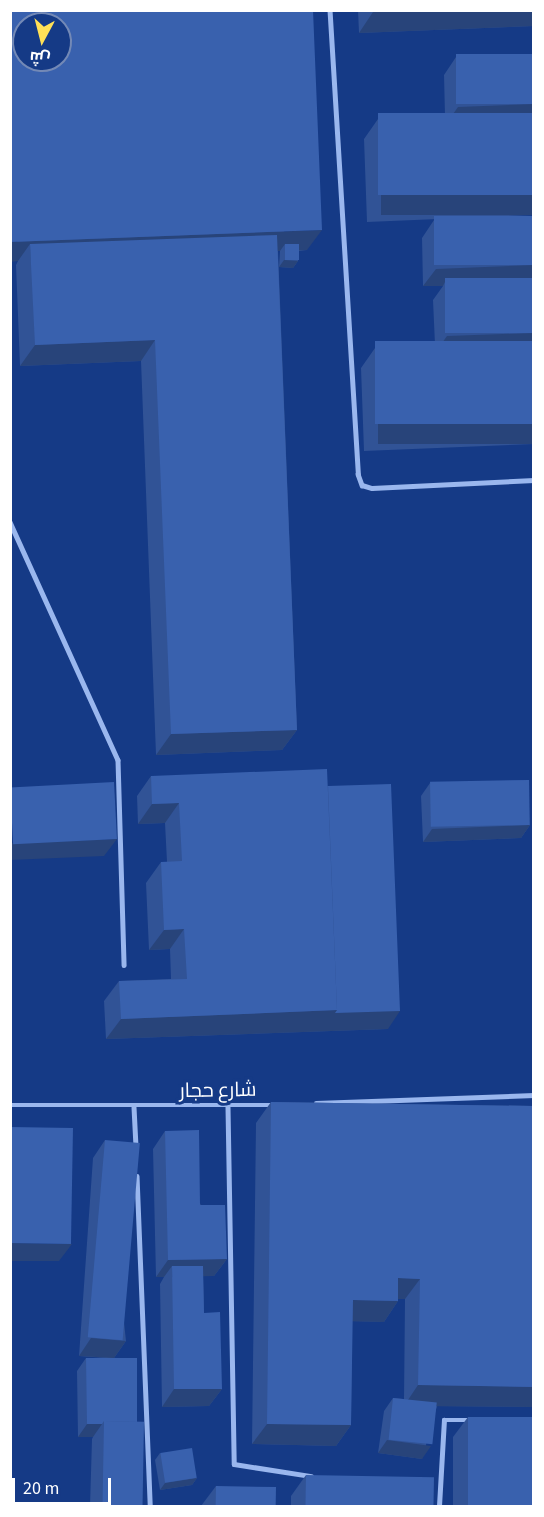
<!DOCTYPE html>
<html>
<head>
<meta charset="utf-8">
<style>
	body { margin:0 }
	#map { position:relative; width:544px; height:1517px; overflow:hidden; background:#153a86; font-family:"Source Sans 3",Cairo,sans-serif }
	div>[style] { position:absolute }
	.service>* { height:4.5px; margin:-2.25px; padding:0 2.25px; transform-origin:2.25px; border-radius:2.25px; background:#9ab7ee }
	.wall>* { inset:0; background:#315396 }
	.shaded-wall>* { inset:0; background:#28447a; transform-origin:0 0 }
	.building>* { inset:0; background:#3961ae; transform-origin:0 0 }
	span { translate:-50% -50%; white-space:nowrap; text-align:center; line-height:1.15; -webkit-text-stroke:6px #153a86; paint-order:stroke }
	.street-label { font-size:20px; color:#fff }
	.frame { position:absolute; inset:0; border:12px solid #fff; pointer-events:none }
	.north { position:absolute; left:12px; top:12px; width:60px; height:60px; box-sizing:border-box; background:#153a86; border:2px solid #7389b6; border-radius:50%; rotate:187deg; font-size:16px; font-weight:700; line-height:24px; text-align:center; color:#fff }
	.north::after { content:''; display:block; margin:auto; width:21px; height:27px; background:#ffe057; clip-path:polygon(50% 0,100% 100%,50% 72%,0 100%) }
	.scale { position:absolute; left:12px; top:1478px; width:99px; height:27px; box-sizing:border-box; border:3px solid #fff; border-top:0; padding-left:8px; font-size:18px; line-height:21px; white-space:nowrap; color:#fff; -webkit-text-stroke:4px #153a86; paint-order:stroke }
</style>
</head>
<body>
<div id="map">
	<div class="service">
		<i style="left:330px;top:10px;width:465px;rotate:86.5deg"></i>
		<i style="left:358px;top:474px;width:12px;rotate:70deg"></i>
		<i style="left:362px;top:485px;width:10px;rotate:17deg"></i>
		<i style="left:372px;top:488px;width:162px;rotate:-2.8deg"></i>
		<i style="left:10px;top:522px;width:261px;rotate:65.6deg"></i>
		<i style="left:118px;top:760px;width:205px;rotate:88.3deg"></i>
		<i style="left:316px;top:1103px;width:218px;rotate:-2.1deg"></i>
		<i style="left:10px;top:1105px;width:265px"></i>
		<i style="left:134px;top:1107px;width:40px;rotate:87.1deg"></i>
		<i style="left:228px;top:1107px;width:357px;rotate:89deg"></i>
		<i style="left:234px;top:1464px;width:78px;rotate:8.9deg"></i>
		<i style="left:137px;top:1176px;width:330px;rotate:87.7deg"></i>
		<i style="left:439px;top:1506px;width:86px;rotate:-86.7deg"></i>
		<i style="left:444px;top:1420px;width:27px"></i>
	</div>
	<div class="wall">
		<i style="clip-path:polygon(10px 10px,307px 250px,299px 251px,298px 261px,293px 268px,279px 267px,280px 251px,278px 251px,297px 730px,282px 750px,156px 755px,141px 361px,20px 366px,16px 265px,18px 261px)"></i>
		<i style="clip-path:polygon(358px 10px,534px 10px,534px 26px,359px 33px)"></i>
		<i style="clip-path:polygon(534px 54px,534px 215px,367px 222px,364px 139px,378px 119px,445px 116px,444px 75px,456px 57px)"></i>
		<i style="clip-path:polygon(534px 216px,534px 444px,364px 451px,361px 368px,375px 348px,435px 345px,433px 300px,443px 286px,423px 286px,422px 238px,434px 220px)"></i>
		<i style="clip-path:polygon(151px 776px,328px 786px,388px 1029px,106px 1039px,104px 1001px,119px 981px,171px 979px,170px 949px,149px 950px,146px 883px,161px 862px,167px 862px,165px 823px,138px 824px,137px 796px)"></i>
		<i style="clip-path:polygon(430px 783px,530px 825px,521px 838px,423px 842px,421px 796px)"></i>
		<i style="clip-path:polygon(271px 1102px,534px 1106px,534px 1407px,437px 1406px,422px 1459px,378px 1453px,384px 1411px,393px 1398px,404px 1399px,405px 1299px,398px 1299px,398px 1301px,384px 1322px,352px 1321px,351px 1425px,336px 1446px,252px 1444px,256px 1123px)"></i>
		<i style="clip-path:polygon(165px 1131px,227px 1259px,214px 1276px,203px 1276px,204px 1313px,222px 1389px,209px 1406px,162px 1407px,160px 1284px,164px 1277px,156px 1277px,153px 1149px)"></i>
		<i style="clip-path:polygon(105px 1140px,126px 1341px,114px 1358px,137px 1422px,142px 1506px,90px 1506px,92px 1439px,93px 1437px,78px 1437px,77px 1371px,86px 1358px,106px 1358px,79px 1356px,93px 1158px)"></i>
		<i style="clip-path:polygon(468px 1417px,534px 1506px,453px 1506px,453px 1437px)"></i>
		<i style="clip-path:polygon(160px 1453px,197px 1478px,192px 1485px,160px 1490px,155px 1460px)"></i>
		<i style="clip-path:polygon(306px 1475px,434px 1506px,291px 1506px,291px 1496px)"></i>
		<i style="clip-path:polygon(216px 1486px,276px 1506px,201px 1506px)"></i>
	</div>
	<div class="shaded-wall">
		<i style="clip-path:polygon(413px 10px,534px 10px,534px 26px,359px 33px,373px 12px)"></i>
		<i style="clip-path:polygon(534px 104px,534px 121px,446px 124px,458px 107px)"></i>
		<i style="left:534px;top:195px;width:20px;height:153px;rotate:90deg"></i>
		<i style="clip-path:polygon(322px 230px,307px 250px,285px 251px,285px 244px,280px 251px,31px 261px,30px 244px,18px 261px,10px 262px,10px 242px)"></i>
		<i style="clip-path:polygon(284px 260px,298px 261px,293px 268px,279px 267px)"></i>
		<i style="clip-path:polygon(534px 265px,534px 282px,445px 282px,443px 286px,423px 286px,436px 269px)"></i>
		<i style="clip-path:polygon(534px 333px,534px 350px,435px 353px,447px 336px)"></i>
		<i style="clip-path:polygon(155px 340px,141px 361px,20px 366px,35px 345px)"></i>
		<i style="left:534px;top:424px;width:20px;height:156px;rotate:90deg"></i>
		<i style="clip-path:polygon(297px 730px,282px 750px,156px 755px,171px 734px)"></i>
		<i style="clip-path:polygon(179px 803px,165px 823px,138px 824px,152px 804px)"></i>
		<i style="clip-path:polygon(530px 825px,521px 838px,423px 842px,432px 829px)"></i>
		<i style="clip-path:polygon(117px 839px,104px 856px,10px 860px,10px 843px)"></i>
		<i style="clip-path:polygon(184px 929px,170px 949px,149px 950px,164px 930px)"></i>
		<i style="clip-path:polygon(337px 1010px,400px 1011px,388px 1029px,106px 1039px,121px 1019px)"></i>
		<i style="clip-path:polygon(10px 1243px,72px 1244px,59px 1261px,10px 1261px)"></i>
		<i style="clip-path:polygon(227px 1259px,214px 1276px,172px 1277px,172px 1266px,164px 1277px,156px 1277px,168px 1260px)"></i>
		<i style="clip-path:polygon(398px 1278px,420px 1279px,405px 1299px,384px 1299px)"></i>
		<i style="clip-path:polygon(353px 1300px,398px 1301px,384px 1322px,338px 1321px)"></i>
		<i style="clip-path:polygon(91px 1338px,126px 1341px,114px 1358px,79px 1356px)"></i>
		<i style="clip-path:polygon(418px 1385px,534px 1387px,534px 1407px,404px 1406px)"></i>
		<i style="clip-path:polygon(174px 1389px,222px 1389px,209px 1406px,162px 1407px)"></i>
		<i style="clip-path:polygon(87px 1424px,102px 1424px,93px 1437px,78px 1437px)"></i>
		<i style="clip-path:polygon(267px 1424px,351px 1425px,336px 1446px,252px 1444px)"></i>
		<i style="clip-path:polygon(387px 1440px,431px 1446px,422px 1459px,378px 1453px)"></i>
		<i style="clip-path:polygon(197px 1478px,192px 1485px,160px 1490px,165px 1483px)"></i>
	</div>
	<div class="building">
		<i style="clip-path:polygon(evenodd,10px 10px,313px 10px,322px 230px,10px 242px,10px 10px,24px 24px,60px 24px,60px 60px,24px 60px,24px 24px)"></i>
		<i style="clip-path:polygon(373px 10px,413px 10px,373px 12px)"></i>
		<i style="left:534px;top:54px;width:50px;height:78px;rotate:90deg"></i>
		<i style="left:534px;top:113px;width:82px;height:156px;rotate:90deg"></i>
		<i style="left:534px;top:216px;width:49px;height:100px;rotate:90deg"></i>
		<i style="clip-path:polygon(277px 235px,297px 730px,171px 734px,155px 340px,35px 345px,30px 244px)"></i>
		<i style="left:285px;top:244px;width:14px;height:16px"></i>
		<i style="left:534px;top:278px;width:55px;height:89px;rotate:90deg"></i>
		<i style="left:534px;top:341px;width:83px;height:159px;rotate:90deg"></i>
		<i style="clip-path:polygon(327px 769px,337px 1010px,121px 1019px,119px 981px,187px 979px,184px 929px,164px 930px,161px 862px,182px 861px,179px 803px,152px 804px,151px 776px)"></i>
		<i style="left:529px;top:780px;width:45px;height:99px;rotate:89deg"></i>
		<i style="left:114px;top:782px;width:57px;height:104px;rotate:87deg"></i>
		<i style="clip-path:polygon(391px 784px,400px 1011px,335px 1013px,337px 1010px,328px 786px)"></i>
		<i style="clip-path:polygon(271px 1102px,534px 1106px,534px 1387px,418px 1385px,420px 1279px,398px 1278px,398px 1301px,353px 1300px,351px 1425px,267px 1424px)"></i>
		<i style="left:10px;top:1127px;width:63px;height:116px;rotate:1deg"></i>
		<i style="clip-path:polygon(199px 1130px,200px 1205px,225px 1205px,227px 1259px,168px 1260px,165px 1131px)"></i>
		<i style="left:105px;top:1140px;width:35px;height:198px;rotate:5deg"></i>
		<i style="clip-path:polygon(172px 1266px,203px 1266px,204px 1313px,220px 1312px,222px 1389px,174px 1389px)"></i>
		<i style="clip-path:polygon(86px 1358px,137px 1358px,137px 1422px,104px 1421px,102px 1424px,87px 1424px)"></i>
		<i style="left:393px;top:1398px;width:44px;height:42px;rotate:6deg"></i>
		<i style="left:468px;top:1417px;width:66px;height:89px"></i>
		<i style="left:104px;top:1421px;width:40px;height:85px;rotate:1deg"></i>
		<i style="left:192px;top:1448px;width:30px;height:32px;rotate:81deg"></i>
		<i style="left:306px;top:1475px;width:128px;height:31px;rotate:1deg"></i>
		<i style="left:216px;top:1486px;width:60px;height:20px;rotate:1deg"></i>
	</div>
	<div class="street-label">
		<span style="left:218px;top:1091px;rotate:-1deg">شارع حجار</span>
	</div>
	<div class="frame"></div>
	<div class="north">ش</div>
	<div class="scale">20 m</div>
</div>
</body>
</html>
